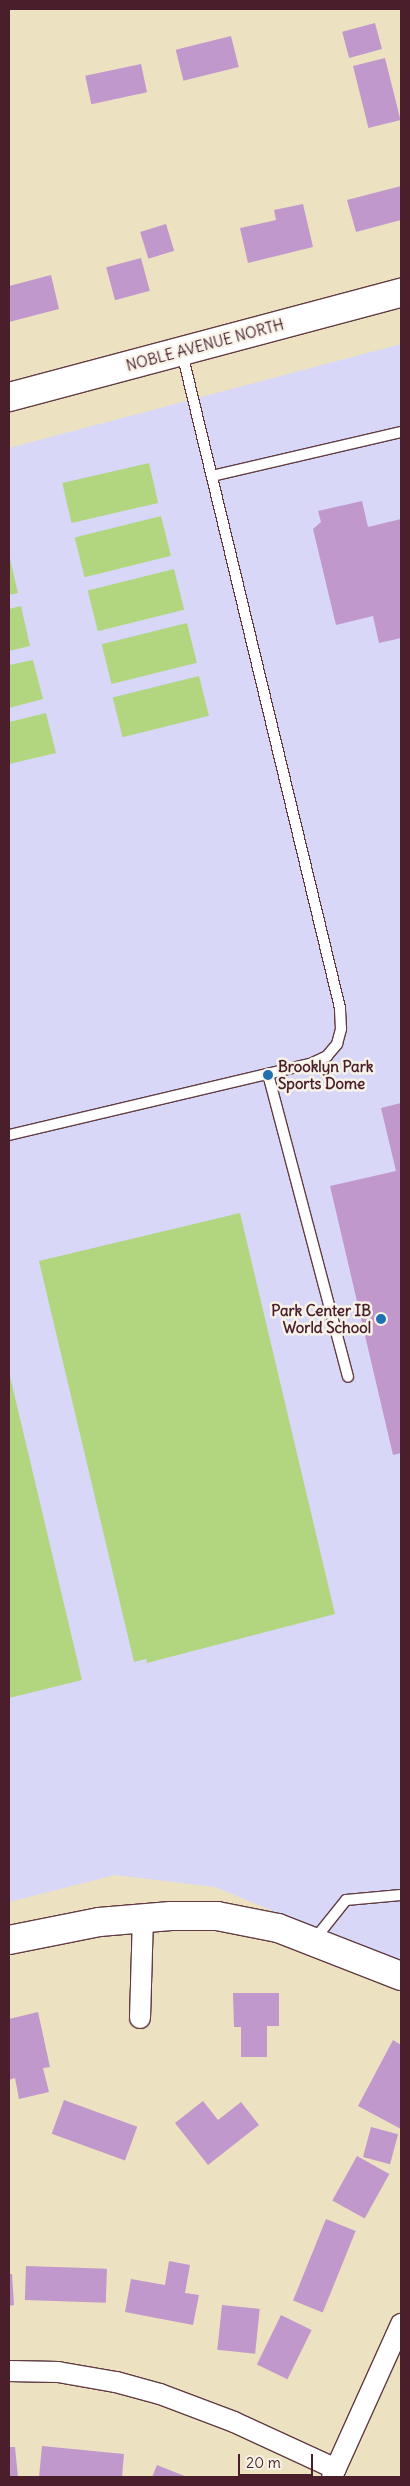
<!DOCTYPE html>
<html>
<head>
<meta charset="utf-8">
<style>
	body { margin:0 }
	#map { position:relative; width:410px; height:2486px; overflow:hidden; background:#ece2c2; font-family:Delius,sans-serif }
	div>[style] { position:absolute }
	.built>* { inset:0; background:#d8d7f8 }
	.green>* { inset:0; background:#b1d67f; transform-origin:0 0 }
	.building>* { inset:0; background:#c198cc; transform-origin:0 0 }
	.roads { filter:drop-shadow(1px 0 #623c42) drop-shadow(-1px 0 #623c42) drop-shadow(0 1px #623c42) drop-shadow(0 -1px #623c42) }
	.lane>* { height:10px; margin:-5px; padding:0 5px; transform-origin:5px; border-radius:5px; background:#fff }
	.street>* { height:20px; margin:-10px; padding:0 10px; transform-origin:10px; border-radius:10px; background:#fff }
	.secondary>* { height:28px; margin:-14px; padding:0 14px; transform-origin:14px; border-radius:14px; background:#fff }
	.dots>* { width:14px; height:14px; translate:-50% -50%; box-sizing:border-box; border:2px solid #f7f3e8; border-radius:50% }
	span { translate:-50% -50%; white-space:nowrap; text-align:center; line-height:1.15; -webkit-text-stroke:5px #f7f3e8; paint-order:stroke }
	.street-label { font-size:15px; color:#4a1f2b }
	.poi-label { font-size:15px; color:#4a1f2b; font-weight:700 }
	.left { translate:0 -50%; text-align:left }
	.right { translate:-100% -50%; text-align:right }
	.frame { position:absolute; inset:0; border:10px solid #4a1f2b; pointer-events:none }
	.scale { position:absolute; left:238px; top:2454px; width:75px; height:22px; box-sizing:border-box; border:2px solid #4a1f2b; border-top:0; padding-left:6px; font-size:15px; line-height:18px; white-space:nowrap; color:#4a1f2b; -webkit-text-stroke:4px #f7f3e8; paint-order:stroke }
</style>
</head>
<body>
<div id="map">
	<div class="built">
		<i style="clip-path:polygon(401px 344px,401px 1964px,215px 1887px,115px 1875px,9px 1902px,9px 448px)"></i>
	</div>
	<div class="green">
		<i style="left:149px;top:463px;width:41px;height:89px;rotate:77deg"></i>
		<i style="left:161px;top:516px;width:41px;height:89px;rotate:76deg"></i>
		<i style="clip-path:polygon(9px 555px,18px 593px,9px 595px)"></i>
		<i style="left:174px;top:569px;width:42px;height:89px;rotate:76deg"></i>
		<i style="clip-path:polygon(21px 606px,30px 646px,9px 651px,9px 609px)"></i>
		<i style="left:187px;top:623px;width:41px;height:88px;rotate:76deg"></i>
		<i style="clip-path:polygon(33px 660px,43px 699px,9px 708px,9px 665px)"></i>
		<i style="left:199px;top:676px;width:41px;height:89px;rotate:76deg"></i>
		<i style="clip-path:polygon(46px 713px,56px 753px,9px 764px,9px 722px)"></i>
		<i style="clip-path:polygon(240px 1213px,335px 1614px,147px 1663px,146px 1659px,134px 1662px,39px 1261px)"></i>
		<i style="clip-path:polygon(9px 1372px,82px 1680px,9px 1698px)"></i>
	</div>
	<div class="building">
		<i style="left:375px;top:23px;width:27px;height:34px;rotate:75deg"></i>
		<i style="left:231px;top:36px;width:32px;height:57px;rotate:76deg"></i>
		<i style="left:385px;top:58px;width:64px;height:33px;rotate:76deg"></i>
		<i style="left:141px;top:64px;width:29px;height:57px;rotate:78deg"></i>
		<i style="clip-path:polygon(401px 186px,401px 220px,356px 232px,347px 200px)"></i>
		<i style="clip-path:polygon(303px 204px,313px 247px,248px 263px,240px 228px,276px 220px,274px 210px)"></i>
		<i style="left:166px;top:224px;width:28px;height:27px;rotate:73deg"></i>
		<i style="left:141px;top:258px;width:34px;height:36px;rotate:75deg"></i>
		<i style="clip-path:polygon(51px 275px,59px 309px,9px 322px,9px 286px)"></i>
		<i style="clip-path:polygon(362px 501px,368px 527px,401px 519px,401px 638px,379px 643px,373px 616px,336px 625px,313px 529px,321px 522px,318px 511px)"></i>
		<i style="clip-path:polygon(401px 1103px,401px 1453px,393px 1455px,330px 1186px,396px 1171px,381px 1108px)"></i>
		<i style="clip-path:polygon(233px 1993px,279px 1993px,279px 2026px,267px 2026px,267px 2057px,241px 2057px,241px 2027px,234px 2027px)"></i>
		<i style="clip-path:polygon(38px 2012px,50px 2067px,43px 2068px,49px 2092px,19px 2099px,15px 2078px,9px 2080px,9px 2019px)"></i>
		<i style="clip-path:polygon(393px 2040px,401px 2045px,401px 2129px,358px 2106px)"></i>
		<i style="left:64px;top:2100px;width:78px;height:36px;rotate:20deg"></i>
		<i style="clip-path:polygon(203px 2101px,218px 2120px,241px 2102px,259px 2125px,208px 2165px,175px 2123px)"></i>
		<i style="left:371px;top:2127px;width:28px;height:31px;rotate:15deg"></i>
		<i style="left:357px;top:2156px;width:37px;height:51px;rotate:29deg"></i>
		<i style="left:326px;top:2219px;width:32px;height:88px;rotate:22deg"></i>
		<i style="clip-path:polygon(169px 2261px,190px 2265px,185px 2293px,199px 2295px,193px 2325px,125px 2312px,131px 2279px,165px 2285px)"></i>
		<i style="left:26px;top:2266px;width:81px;height:34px;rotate:2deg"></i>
		<i style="clip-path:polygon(9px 2274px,12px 2274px,14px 2305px,9px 2306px)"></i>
		<i style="left:222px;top:2305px;width:38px;height:45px;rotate:6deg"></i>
		<i style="left:281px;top:2315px;width:34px;height:55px;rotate:26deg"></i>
		<i style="clip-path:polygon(42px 2446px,124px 2454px,122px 2477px,39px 2477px)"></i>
		<i style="clip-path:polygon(9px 2447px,15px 2447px,18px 2477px,9px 2477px)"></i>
		<i style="clip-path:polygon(157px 2465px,187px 2477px,152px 2477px)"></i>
	</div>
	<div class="roads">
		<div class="lane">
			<i style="left:212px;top:476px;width:194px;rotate:-13.1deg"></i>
			<i style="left:268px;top:1074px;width:313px;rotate:75.2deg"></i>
			<i style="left:9px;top:1135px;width:309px;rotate:-13.3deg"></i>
			<i style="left:310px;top:1064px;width:19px;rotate:-25deg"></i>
			<i style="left:327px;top:1056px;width:16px;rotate:-50deg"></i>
			<i style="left:337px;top:1044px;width:16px;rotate:-75deg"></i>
			<i style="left:341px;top:1029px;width:21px;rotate:-93deg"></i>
			<i style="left:340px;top:1008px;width:674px;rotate:-103.56deg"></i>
			<i style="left:314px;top:1940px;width:51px;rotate:-51.3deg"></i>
			<i style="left:346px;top:1900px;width:55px;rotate:-5.2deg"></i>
		</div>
		<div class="street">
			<i style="left:140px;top:2018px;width:101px;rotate:-88.3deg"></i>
			<i style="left:9px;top:2371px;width:49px;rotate:1.2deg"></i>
			<i style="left:58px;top:2372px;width:59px;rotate:9.8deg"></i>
			<i style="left:116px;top:2382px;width:46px;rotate:15.3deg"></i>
			<i style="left:160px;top:2394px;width:79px;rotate:20.7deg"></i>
			<i style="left:234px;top:2422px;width:112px;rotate:24.7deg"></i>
			<i style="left:332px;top:2477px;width:168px;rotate:-65.7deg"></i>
		</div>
		<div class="secondary">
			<i style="left:9px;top:397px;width:406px;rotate:-14.9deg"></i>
			<i style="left:9px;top:1940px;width:92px;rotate:-11.3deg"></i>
			<i style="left:99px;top:1922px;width:72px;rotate:-4.8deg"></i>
			<i style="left:171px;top:1916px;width:46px"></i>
			<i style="left:217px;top:1916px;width:62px;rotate:11.1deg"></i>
			<i style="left:278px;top:1928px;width:132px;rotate:21.3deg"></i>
		</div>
	</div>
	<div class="dots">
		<i style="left:268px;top:1075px;background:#1f6fb2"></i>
		<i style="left:381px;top:1319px;background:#1f6fb2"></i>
	</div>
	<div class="street-label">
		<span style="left:205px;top:345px;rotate:-15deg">NOBLE AVENUE NORTH</span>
	</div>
	<div class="poi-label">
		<span class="left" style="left:278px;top:1075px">Brooklyn Park<br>Sports Dome</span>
		<span class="right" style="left:371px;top:1319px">Park Center IB<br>World School</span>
	</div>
	<div class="frame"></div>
	<div class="scale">20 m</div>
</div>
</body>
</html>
